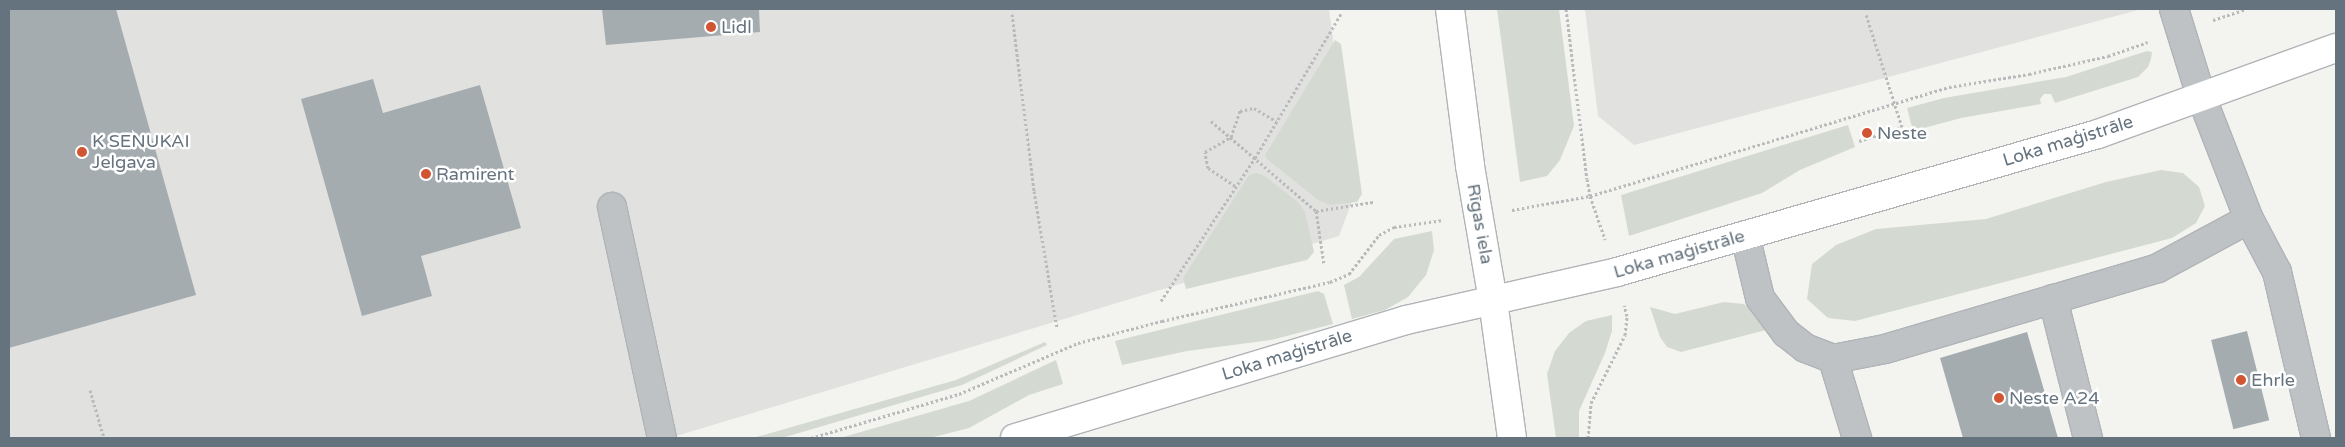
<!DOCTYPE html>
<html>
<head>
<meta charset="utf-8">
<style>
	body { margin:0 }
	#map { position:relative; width:2345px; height:447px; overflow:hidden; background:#f3f3f0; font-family:"Varela Round",sans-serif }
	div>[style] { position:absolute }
	.built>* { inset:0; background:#e1e2e0 }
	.green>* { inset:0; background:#d4dad1 }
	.building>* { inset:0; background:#a5acb0; transform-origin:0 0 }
	.path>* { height:3px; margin-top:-1.5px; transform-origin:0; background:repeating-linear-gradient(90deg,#b8babc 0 2.5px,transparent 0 5px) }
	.roads { filter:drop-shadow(1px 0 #b0b4b7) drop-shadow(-1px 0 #b0b4b7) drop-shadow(0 1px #b0b4b7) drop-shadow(0 -1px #b0b4b7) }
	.minor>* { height:28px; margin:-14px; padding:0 14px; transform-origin:14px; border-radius:14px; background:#bfc2c5 }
	.major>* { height:28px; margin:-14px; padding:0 14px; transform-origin:14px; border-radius:14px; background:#fff }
	.dots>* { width:14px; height:14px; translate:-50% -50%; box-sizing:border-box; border:2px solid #fff; border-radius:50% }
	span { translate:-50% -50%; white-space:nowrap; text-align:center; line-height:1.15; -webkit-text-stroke:5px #fff; paint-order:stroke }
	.poi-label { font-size:18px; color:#65737e }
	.left { translate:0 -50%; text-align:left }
	.street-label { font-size:18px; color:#65737e }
	.frame { position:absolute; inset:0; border:10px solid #65737e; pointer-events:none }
</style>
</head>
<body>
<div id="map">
	<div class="built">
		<i style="clip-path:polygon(9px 9px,1329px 9px,1354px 196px,1339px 236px,670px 438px,9px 438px)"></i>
		<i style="clip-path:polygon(1585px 9px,2142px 9px,1634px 145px,1598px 116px)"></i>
	</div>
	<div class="green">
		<i style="clip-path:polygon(1497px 9px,1559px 9px,1574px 126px,1560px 160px,1547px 176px,1520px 182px)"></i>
		<i style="clip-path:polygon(1335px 40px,1341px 44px,1362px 194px,1357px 202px,1330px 205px,1318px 200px,1268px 160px,1265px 155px)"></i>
		<i style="clip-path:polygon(2147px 51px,2152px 52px,2151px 59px,2148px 67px,2138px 77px,2055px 103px,2051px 94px,2044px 94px,2040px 99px,2041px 104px,1961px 118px,1913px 131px,1907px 108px,1944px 98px,2066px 77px)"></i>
		<i style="clip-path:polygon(1848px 125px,1855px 147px,1800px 170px,1762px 193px,1629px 236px,1621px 195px)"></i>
		<i style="clip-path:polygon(2161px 170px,2183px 173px,2199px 187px,2205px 206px,2196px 223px,2172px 238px,1855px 321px,1828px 318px,1807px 299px,1812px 264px,1836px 245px,1876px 229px,1986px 219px,2106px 182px)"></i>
		<i style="clip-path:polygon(1256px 173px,1265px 176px,1299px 203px,1305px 212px,1314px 252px,1307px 260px,1186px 289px,1183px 278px,1249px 175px)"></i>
		<i style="clip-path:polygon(1432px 231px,1434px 250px,1426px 275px,1408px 297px,1385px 310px,1352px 319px,1344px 285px,1359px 277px,1394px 239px)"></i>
		<i style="clip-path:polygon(1318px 291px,1324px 294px,1333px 324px,1271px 340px,1187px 351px,1122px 365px,1115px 341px)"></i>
		<i style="clip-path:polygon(1724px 302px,1744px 304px,1764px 322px,1766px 330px,1681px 352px,1667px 347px,1660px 337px,1650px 307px,1675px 314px)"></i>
		<i style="clip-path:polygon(1612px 315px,1612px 331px,1605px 353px,1579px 411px,1579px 438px,1556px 438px,1547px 374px,1555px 351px,1569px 333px,1586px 321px)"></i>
		<i style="clip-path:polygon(1045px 342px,1047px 345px,962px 385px,782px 438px,753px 438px,956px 380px)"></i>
		<i style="clip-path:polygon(1056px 360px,1063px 384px,1029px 395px,969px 428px,930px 438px,840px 438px,969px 401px)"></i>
	</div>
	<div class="building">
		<i style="clip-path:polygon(9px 9px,116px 9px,196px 295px,9px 348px)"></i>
		<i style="clip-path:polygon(602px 9px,759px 9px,760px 32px,606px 45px)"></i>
		<i style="clip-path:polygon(373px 79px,383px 113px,480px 85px,521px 228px,421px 256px,432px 296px,362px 316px,301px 99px)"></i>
		<i style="left:2247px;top:331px;width:92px;height:37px;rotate:76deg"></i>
		<i style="clip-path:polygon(2027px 332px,2058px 438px,1963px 438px,1940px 358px)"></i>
	</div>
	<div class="path">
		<i style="left:1566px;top:9px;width:171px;rotate:83deg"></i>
		<i style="left:1587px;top:179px;width:17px;rotate:80deg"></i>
		<i style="left:1590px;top:196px;width:46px;rotate:70.8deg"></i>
		<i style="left:1012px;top:14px;width:178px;rotate:82.9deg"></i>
		<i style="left:1034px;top:191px;width:140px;rotate:80.5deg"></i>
		<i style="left:2213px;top:20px;width:35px;rotate:-18deg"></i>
		<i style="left:1211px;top:121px;width:138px;rotate:40.6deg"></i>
		<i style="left:1316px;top:211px;width:54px;rotate:81.4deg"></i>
		<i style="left:1859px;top:141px;width:45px;rotate:-18deg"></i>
		<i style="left:1902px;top:127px;width:119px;rotate:-107.7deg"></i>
		<i style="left:1235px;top:186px;width:32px;rotate:-146deg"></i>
		<i style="left:1208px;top:168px;width:16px;rotate:-101deg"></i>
		<i style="left:1205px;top:152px;width:30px;rotate:-30deg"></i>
		<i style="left:1231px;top:137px;width:28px;rotate:-71deg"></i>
		<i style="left:1240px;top:111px;width:14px;rotate:-12deg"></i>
		<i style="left:1254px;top:108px;width:26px;rotate:31deg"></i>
		<i style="left:1512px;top:210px;width:79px;rotate:-10.2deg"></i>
		<i style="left:1590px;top:196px;width:375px;rotate:-16.9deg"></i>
		<i style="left:1949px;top:87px;width:81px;rotate:-9.2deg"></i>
		<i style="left:2029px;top:74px;width:81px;rotate:-12.8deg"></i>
		<i style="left:2108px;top:56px;width:42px;rotate:-19.3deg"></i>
		<i style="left:1316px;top:211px;width:58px;rotate:-9deg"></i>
		<i style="left:1161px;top:301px;width:171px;rotate:-56.7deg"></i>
		<i style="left:1255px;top:158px;width:168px;rotate:-59.2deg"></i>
		<i style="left:90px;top:390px;width:50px;rotate:73.7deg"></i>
		<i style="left:811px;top:438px;width:154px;rotate:-16.6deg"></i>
		<i style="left:959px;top:394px;width:129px;rotate:-23.2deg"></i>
		<i style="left:1078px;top:343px;width:87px;rotate:-14.7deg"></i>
		<i style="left:1162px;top:321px;width:172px;rotate:-13.1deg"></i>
		<i style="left:1330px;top:282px;width:21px;rotate:-23deg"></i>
		<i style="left:1349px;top:274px;width:49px;rotate:-52.4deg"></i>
		<i style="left:1379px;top:235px;width:17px;rotate:-28deg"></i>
		<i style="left:1394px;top:227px;width:50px;rotate:-8deg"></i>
		<i style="left:1588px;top:438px;width:35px;rotate:-85deg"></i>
		<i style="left:1591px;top:403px;width:76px;rotate:-63.4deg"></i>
		<i style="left:1625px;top:335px;width:19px;rotate:-84deg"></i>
		<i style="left:1627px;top:316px;width:11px;rotate:-105deg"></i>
	</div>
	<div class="roads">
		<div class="minor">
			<i style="left:2174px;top:9px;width:91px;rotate:72.8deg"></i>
			<i style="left:2201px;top:96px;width:132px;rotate:68.7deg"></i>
			<i style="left:2249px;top:219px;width:60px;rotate:62.2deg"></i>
			<i style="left:2277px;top:272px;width:171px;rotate:76.8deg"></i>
			<i style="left:612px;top:207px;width:236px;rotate:77.8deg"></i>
			<i style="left:1745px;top:235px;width:65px;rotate:76.6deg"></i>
			<i style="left:1760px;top:298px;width:44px;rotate:53.4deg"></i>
			<i style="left:1786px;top:333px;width:24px;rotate:38deg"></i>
			<i style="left:1805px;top:348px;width:30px;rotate:21deg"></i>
			<i style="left:1833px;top:359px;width:53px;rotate:-10.9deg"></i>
			<i style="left:1885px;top:349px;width:285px;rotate:-16.5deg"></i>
			<i style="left:2158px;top:268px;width:103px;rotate:-28.3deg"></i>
			<i style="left:2053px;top:299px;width:143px;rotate:75.9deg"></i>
			<i style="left:1833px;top:359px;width:83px;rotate:73.1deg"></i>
		</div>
		<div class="major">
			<i style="left:1450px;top:9px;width:158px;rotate:82.7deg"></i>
			<i style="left:1470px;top:166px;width:137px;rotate:80.3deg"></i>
			<i style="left:1493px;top:301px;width:138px;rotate:82.1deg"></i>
			<i style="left:1015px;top:438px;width:408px;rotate:-16.8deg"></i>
			<i style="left:1406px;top:320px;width:216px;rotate:-12.8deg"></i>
			<i style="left:1617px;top:272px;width:500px;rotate:-16.01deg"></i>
			<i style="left:2098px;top:134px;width:253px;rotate:-19.9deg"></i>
		</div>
	</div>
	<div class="dots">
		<i style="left:711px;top:27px;background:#d15532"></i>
		<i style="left:1867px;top:133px;background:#d15532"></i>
		<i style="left:82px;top:152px;background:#d15532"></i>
		<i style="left:426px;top:174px;background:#d15532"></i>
		<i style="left:2241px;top:380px;background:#d15532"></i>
		<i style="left:1999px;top:398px;background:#d15532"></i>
	</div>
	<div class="poi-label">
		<span class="left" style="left:721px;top:27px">Lidl</span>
		<span class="left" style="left:1877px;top:133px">Neste</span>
		<span class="left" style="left:92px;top:152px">K SENUKAI<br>Jelgava</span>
		<span class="left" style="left:436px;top:174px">Ramirent</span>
		<span class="left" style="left:2251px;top:380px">Ehrle</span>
		<span class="left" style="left:2009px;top:398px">Neste A24</span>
	</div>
	<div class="street-label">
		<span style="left:2068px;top:141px;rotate:-17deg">Loka maģistrāle</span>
		<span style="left:1480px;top:224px;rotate:80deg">Rīgas iela</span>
		<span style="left:1679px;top:254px;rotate:-16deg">Loka maģistrāle</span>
		<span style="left:1287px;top:355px;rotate:-17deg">Loka maģistrāle</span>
	</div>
	<div class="frame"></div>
</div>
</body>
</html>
